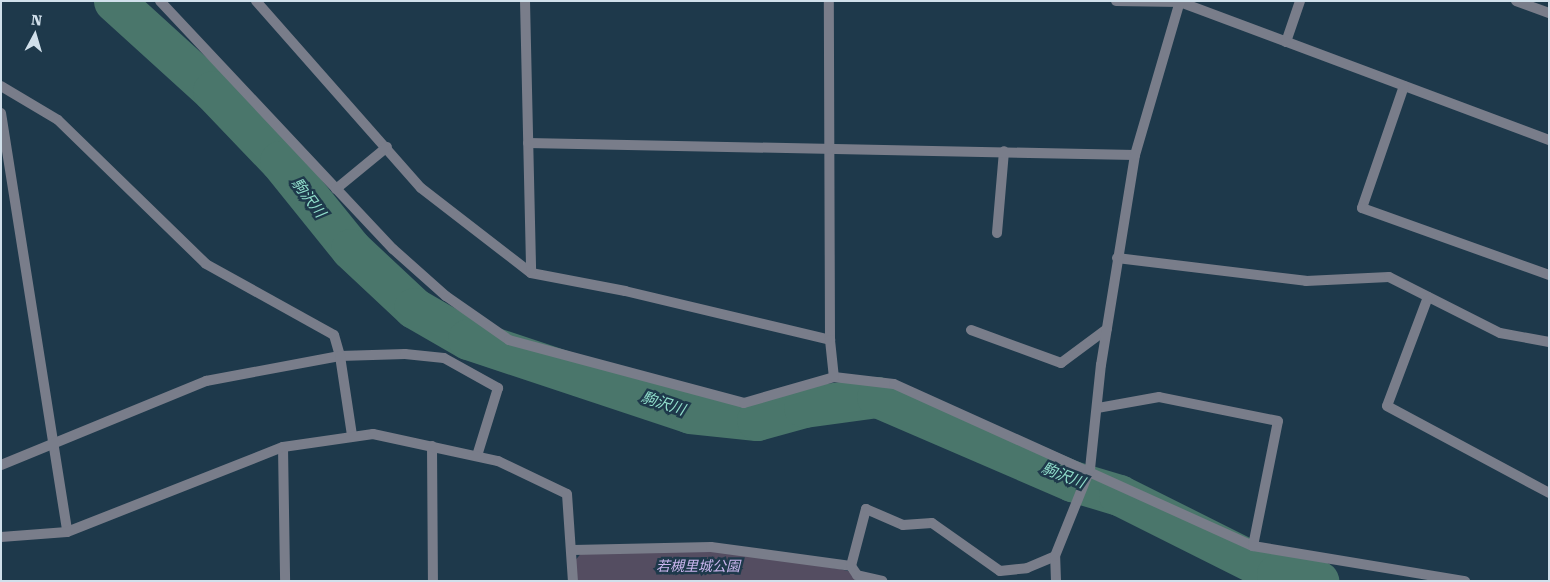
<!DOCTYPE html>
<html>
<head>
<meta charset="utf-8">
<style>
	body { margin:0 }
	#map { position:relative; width:1550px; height:582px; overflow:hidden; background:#1e394b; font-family:"Roboto Serif","Noto Sans JP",serif }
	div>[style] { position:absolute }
	.green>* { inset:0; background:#544d61 }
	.river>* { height:41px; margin:-20.5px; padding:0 20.5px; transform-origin:20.5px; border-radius:20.5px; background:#4a766b }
	.service>* { height:10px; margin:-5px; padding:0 5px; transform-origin:5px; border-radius:5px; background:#797d8a }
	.minor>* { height:10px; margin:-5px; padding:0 5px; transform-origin:5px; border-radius:5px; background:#797d8a }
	span { translate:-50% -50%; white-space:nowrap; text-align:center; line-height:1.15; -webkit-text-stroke:5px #1e394b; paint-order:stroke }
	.park-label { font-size:14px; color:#c9b5ed; font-style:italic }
	.water-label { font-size:15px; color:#91dfcc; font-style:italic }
	.frame { position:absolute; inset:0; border:2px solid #d1e0eb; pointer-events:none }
	.north { position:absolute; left:10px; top:10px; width:50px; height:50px; -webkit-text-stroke:4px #1e394b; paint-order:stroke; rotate:6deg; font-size:14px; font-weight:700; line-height:20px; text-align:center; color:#d1e0eb }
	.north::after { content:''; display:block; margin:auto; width:18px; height:22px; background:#d1e0eb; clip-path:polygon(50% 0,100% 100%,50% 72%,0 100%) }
</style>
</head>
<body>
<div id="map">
	<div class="green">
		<i style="clip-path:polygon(584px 550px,713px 550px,840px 569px,886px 581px,573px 581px,573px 563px)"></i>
	</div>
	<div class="river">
		<i style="left:114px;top:1px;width:134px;rotate:42.3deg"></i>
		<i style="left:213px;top:91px;width:97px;rotate:46.3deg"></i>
		<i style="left:280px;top:161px;width:113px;rotate:51.1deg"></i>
		<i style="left:351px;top:249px;width:86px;rotate:43.1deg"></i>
		<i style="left:414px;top:308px;width:62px;rotate:29.9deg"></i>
		<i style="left:468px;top:339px;width:234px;rotate:18.4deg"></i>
		<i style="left:690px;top:413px;width:67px;rotate:6deg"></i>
		<i style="left:757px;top:420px;width:49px;rotate:-15.5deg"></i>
		<i style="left:804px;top:407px;width:74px;rotate:-7.8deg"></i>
		<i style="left:877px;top:397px;width:212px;rotate:23.3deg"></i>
		<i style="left:1072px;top:481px;width:49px;rotate:16.6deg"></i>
		<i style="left:1119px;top:495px;width:177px;rotate:26.6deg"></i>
		<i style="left:1277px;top:574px;width:42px;rotate:9.7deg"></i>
	</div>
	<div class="service">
		<i style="left:997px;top:233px;width:82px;rotate:-85.1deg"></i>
		<i style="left:971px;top:330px;width:96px;rotate:20.1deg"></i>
		<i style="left:1061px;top:363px;width:57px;rotate:-36.5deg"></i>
	</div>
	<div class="minor">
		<i style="left:160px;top:1px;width:340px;rotate:46.8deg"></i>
		<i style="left:393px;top:249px;width:71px;rotate:41.6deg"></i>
		<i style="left:446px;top:296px;width:77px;rotate:34.9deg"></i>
		<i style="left:509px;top:340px;width:243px;rotate:15deg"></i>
		<i style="left:744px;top:403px;width:94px;rotate:-16.1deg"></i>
		<i style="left:834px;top:377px;width:60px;rotate:6.7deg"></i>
		<i style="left:894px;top:384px;width:394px;rotate:24.3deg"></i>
		<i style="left:1253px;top:546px;width:127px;rotate:-78.7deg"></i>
		<i style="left:1278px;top:421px;width:121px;rotate:-168.6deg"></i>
		<i style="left:1159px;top:397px;width:63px;rotate:169.9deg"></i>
		<i style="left:256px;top:1px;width:249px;rotate:48.6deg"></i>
		<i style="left:421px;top:188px;width:139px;rotate:37.7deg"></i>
		<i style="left:531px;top:273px;width:96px;rotate:10.8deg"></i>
		<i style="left:625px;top:291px;width:211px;rotate:13.4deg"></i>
		<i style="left:830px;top:340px;width:339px;rotate:-90.2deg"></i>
		<i style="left:525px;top:1px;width:272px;rotate:88.7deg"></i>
		<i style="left:1116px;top:1px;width:64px;rotate:0.9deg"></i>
		<i style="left:1180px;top:2px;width:394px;rotate:20.5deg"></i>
		<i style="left:1516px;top:1px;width:35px;rotate:20deg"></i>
		<i style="left:1286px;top:42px;width:43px;rotate:-71.1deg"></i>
		<i style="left:1px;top:86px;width:66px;rotate:30.8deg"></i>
		<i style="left:58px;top:120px;width:206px;rotate:44.2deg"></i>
		<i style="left:206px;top:264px;width:146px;rotate:29deg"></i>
		<i style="left:334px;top:335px;width:22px;rotate:74deg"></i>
		<i style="left:340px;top:356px;width:65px;rotate:-1.8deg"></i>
		<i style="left:405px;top:354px;width:39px;rotate:6deg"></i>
		<i style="left:444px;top:358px;width:62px;rotate:29.1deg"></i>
		<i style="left:498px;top:388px;width:71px;rotate:107.2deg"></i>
		<i style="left:1404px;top:86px;width:129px;rotate:109deg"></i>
		<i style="left:1362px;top:208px;width:199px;rotate:19.7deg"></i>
		<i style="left:1px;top:113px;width:424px;rotate:81deg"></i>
		<i style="left:528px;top:143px;width:607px;rotate:1.13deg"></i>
		<i style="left:336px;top:189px;width:66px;rotate:-39.5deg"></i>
		<i style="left:1117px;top:258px;width:190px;rotate:6.9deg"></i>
		<i style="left:1306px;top:281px;width:83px;rotate:-2.8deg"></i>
		<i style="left:1389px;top:277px;width:124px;rotate:26.8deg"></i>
		<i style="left:1500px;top:333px;width:50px;rotate:10.4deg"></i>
		<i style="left:1428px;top:297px;width:116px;rotate:110.6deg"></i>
		<i style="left:1387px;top:406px;width:184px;rotate:28.2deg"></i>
		<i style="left:830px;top:340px;width:37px;rotate:84deg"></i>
		<i style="left:432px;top:446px;width:135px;rotate:89.6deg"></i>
		<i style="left:283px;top:447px;width:134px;rotate:89.1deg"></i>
		<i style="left:1px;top:465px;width:222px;rotate:-22.3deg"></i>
		<i style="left:206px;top:381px;width:136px;rotate:-10.6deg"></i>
		<i style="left:340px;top:356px;width:80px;rotate:81.4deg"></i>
		<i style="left:1px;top:537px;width:66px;rotate:-4.3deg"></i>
		<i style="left:67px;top:532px;width:232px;rotate:-21.5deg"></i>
		<i style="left:283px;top:447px;width:91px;rotate:-8.2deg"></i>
		<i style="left:373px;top:434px;width:128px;rotate:12.2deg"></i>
		<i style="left:498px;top:461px;width:76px;rotate:25.6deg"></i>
		<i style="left:567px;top:494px;width:87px;rotate:86.1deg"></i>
		<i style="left:1253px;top:546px;width:215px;rotate:9.4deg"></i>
		<i style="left:573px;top:550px;width:138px;rotate:-1.2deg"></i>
		<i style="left:711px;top:547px;width:141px;rotate:7.7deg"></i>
		<i style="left:851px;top:566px;width:11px;rotate:56deg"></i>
		<i style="left:857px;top:575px;width:26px;rotate:13deg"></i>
		<i style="left:851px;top:566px;width:59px;rotate:-75.3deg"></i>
		<i style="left:866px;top:509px;width:40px;rotate:23.4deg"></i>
		<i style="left:903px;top:525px;width:29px;rotate:-4deg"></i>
		<i style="left:932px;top:523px;width:83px;rotate:35.2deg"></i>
		<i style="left:1000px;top:571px;width:27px;rotate:-6deg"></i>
		<i style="left:1027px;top:568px;width:30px;rotate:-23deg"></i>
		<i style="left:1056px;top:581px;width:25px;rotate:-92deg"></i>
		<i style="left:1055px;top:556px;width:94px;rotate:-68.1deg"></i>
		<i style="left:1090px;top:469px;width:105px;rotate:-84deg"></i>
		<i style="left:1101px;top:365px;width:213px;rotate:-80.8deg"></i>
		<i style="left:1135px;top:155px;width:160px;rotate:-73.7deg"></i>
	</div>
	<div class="park-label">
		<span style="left:698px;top:566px">若槻里城公園</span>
	</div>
	<div class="water-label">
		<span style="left:308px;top:198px;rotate:53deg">駒沢川</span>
		<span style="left:663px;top:404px;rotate:18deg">駒沢川</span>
		<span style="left:1063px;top:476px;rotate:21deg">駒沢川</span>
	</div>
	<div class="frame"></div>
	<div class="north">N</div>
</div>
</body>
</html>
